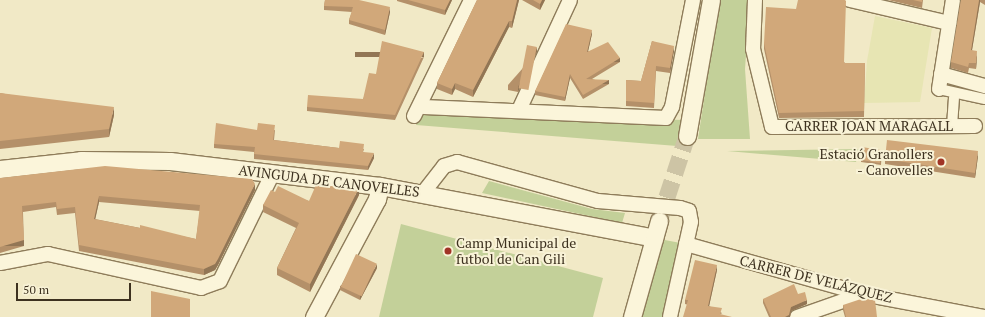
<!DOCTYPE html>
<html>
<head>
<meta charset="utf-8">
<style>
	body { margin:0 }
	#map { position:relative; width:985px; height:317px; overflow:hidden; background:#f1e9c6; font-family:"PT Serif",serif }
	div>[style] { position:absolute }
	.farmland>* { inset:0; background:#e7e5b3 }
	.green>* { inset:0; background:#c3d099 }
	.tertiary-tunnel>* { height:17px; margin-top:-8.5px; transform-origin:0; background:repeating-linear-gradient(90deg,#cdc4a5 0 17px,transparent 0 25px) }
	.roads { filter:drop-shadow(1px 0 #8e7c5a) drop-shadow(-1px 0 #8e7c5a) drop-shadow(0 1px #8e7c5a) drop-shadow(0 -1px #8e7c5a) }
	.pedestrian>* { height:10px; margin:-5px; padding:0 5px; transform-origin:5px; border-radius:5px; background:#fbf5da }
	.minor>* { height:14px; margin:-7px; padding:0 7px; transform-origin:7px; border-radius:7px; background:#fbf5da }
	.tertiary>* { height:17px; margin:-8.5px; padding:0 8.5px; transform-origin:8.5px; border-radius:8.5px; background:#fbf5da }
	.wall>* { inset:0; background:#b49069 }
	.shaded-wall>* { inset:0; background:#927655; transform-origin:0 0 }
	.building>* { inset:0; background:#d1a87a; transform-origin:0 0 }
	.dots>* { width:11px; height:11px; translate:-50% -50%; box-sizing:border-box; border:2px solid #f8f2d6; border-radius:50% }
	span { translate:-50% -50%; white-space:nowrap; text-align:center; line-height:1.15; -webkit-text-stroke:4px #f8f2d6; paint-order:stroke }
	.street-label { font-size:14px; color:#3d311f }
	.poi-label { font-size:14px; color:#3d311f }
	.right { translate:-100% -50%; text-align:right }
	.left { translate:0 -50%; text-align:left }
	.scale { position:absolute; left:16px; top:283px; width:115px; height:18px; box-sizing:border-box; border:2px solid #3d311f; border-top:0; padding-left:5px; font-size:12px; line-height:14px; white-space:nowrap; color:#3d311f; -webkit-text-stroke:3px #f8f2d6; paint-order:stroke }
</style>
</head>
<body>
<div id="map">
	<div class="farmland">
		<i style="clip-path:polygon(875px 16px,932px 28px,920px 102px,864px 103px,867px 61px)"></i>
	</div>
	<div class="green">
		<i style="clip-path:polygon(719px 0,750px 0,745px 69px,750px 139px,698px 139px)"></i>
		<i style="clip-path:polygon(420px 112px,683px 120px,677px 146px,416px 125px)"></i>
		<i style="clip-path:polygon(859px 149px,856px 162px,727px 151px)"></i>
		<i style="clip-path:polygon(489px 181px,592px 209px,625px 213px,622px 223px,482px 193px)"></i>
		<i style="clip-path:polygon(401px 224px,603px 278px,593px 317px,379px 317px)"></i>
		<i style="clip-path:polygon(654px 238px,686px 244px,670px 317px,632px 317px)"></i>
	</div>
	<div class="tertiary-tunnel">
		<i style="left:659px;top:221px;width:89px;rotate:-71.8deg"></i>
	</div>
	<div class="roads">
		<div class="pedestrian">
			<i style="left:939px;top:89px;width:47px;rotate:12.3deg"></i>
			<i style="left:952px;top:126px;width:28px;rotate:-86deg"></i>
		</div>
		<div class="minor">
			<i style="left:755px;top:0;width:49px;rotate:92.3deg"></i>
			<i style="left:753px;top:49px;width:80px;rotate:76.3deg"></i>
			<i style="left:772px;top:127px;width:203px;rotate:-0.3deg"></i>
			<i style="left:850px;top:0;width:102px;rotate:13.1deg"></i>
			<i style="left:941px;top:74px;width:46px;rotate:15.3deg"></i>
			<i style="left:939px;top:89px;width:90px;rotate:-81.1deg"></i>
			<i style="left:424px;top:107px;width:242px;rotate:2.6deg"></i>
			<i style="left:666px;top:118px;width:13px;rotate:-61deg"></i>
			<i style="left:672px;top:107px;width:109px;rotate:-78.9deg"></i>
			<i style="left:519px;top:110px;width:121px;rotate:-65.1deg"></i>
			<i style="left:414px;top:116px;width:129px;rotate:-63.8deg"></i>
			<i style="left:423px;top:193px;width:34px;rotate:-52deg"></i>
			<i style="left:444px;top:166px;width:14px;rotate:-17deg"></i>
			<i style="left:457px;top:162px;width:146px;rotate:15.5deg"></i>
			<i style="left:598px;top:201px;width:82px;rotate:4.9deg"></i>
			<i style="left:680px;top:208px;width:9px;rotate:18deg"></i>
			<i style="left:689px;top:211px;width:11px;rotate:80deg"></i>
			<i style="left:691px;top:222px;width:97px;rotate:102.5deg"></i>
			<i style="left:686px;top:244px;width:184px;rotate:15.8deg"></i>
			<i style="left:863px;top:294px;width:124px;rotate:10.7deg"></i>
			<i style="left:0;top:263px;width:49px;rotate:-10.6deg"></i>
			<i style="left:48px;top:254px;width:157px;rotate:12.5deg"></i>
			<i style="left:201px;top:288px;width:20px;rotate:-20deg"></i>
			<i style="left:220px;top:281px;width:120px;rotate:-63.9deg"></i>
			<i style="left:797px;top:317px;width:70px;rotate:-19.2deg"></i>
		</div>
		<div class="tertiary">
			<i style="left:687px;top:136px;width:138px;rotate:-80deg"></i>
			<i style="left:0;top:169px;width:81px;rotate:-6.3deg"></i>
			<i style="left:81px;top:160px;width:89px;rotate:0.6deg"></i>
			<i style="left:170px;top:161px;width:211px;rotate:6.8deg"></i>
			<i style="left:380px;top:186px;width:279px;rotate:10.7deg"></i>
			<i style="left:314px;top:317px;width:134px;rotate:-61.9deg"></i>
			<i style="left:377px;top:199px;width:13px;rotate:-77deg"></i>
			<i style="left:632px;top:317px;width:100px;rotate:-74.3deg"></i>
		</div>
	</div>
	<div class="wall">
		<i style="clip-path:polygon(325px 0,390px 12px,385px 35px,349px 24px,349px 20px,352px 12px,324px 10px,324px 6px)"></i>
		<i style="clip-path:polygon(397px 0,452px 0,445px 15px,397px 1px)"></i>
		<i style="clip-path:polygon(477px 0,519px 0,512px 28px,509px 27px,473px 97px,455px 89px,452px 95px,437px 89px,437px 83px)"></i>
		<i style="clip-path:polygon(522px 0,545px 0,540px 10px)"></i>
		<i style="clip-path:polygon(888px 0,923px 0,922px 8px)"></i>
		<i style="clip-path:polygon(961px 0,985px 0,985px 5px,980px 2px,972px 50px,977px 57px,976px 69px,969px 68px,968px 73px,951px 68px,951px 62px)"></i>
		<i style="clip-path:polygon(796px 9px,845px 63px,865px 63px,864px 117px,779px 118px,764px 49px,764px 43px)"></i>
		<i style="clip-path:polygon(592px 34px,588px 51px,620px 62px,592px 79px,609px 84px,583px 99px,570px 78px,565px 101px,535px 95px,535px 91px)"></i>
		<i style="clip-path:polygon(652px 41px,674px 51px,670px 73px,656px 71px,654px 108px,626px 106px,626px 80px,641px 81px)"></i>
		<i style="clip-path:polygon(537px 52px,518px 92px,508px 90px,508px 85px)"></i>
		<i style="clip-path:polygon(424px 57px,395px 120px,307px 111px,307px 107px,363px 99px,376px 74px)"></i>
		<i style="clip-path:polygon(0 93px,114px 115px,109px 137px,0 149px)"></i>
		<i style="clip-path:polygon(275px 130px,274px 140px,339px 148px,364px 149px,363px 152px,374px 158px,368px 170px,254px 159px,254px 152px,214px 148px,214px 144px)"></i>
		<i style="clip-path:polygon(882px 150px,881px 165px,861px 162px,861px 160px)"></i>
		<i style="clip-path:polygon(978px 156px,975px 178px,885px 164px,885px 159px)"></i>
		<i style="clip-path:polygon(evenodd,0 178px,255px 190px,218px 265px,215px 270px,204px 275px,79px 251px,75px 213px,57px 215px,56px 207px,23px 212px,24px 246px,0 253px,0 178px,99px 202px,200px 211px,196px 239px,95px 219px,99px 202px)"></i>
		<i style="clip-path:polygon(275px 192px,309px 201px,359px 195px,310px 292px,277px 275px,277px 268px,296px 228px,263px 212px,263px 205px)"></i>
		<i style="clip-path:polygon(377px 268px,360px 300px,340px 290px,340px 286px)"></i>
		<i style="clip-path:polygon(717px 270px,709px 306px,722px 313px,721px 314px,685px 304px,685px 300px)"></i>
		<i style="clip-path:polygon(798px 294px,807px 304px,791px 311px,790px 317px,769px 317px,763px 303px,763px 299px)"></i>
		<i style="clip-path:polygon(843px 305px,877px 317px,845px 317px,843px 310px)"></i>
	</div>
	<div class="shaded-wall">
		<i style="clip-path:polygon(450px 0,452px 0,445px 15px,445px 10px)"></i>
		<i style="clip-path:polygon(517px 0,519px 0,512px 28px,512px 21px)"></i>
		<i style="clip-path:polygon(542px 0,545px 0,540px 10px,540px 4px)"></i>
		<i style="clip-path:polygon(979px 0,980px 0,980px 2px,971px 56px,971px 50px)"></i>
		<i style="clip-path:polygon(390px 7px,390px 12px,385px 35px,385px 30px)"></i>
		<i style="clip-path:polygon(509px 21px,509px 27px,473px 97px,473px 90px)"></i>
		<i style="clip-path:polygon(592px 30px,592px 34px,587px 56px,587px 52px)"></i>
		<i style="clip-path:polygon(674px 46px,674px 51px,670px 73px,670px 68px)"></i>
		<i style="clip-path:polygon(537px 47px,537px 52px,518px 92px,518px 87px)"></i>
		<i style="clip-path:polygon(977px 51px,977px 57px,976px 69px,976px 63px)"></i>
		<i style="left:424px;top:52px;width:5px;height:69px;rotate:90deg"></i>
		<i style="left:620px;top:58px;width:4px;height:40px;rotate:90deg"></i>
		<i style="clip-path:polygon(570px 74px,570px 78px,565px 101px,565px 97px)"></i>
		<i style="left:609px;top:80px;width:4px;height:30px;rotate:90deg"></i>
		<i style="clip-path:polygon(455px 83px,455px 89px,452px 95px,452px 89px)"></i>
		<i style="clip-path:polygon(114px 107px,114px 115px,109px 137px,109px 129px)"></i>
		<i style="clip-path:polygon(978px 151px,978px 156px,975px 178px,975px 173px)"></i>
		<i style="clip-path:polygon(374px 153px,374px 158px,368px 170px,368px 166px)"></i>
		<i style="clip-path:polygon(255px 184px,255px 190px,218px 265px,215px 270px,204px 275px,204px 269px)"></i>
		<i style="clip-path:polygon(359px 188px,359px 195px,310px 292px,310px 284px)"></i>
		<i style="clip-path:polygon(99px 196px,99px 202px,94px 225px,94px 219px)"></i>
		<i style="left:24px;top:240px;width:6px;height:25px;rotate:90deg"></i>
		<i style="clip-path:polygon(377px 264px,377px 268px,360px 300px,360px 296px)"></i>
		<i style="clip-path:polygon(717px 265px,717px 270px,708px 311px,708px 306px)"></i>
		<i style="clip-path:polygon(807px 300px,807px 304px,791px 311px,790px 317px,785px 317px,791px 307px)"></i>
	</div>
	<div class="building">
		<i style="clip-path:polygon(325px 0,359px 0,390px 7px,385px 30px,349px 20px,353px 7px,324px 6px)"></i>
		<i style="clip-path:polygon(408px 0,450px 0,445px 10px)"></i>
		<i style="clip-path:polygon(477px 0,517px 0,512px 21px,509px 21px,473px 90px,455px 83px,452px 89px,437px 83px)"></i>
		<i style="clip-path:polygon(533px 0,542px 0,540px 4px)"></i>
		<i style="clip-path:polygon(798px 0,845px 0,846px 1px,844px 63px,865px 63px,864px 111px,779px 113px,764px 43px,766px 7px,796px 9px)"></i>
		<i style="clip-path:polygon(913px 0,922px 0,922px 2px)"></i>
		<i style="clip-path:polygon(961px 0,979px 0,971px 50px,977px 51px,976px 63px,969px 63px,968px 67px,951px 62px)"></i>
		<i style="clip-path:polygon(566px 24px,592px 30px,587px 52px,608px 42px,620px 58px,586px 79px,609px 80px,583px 95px,570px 74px,565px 97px,535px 91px)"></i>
		<i style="clip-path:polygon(382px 41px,424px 52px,395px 115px,307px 107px,308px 95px,363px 99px,369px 73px,376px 74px)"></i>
		<i style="clip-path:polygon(652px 41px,674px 46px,670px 68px,656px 66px,654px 103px,626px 101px,626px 80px,641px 81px)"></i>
		<i style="left:527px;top:45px;width:10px;height:44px;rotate:11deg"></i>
		<i style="clip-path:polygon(0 93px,114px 107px,109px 129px,0 141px)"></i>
		<i style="clip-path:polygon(216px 123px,257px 130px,258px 123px,275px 125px,273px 140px,339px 148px,340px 141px,364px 144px,363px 152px,374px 153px,368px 166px,254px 154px,255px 147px,214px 144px)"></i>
		<i style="clip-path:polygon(887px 140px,978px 151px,975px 173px,885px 159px)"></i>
		<i style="left:862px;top:147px;width:20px;height:13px;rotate:9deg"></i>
		<i style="clip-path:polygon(evenodd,105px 166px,252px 179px,255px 184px,218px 259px,215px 264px,204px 269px,79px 245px,75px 207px,57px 209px,56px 202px,22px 206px,24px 240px,0 247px,0 178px,105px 166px,99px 196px,200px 205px,196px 239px,140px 225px,140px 228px,94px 219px,99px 196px)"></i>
		<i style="clip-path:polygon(316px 185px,359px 188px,310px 284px,277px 268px,299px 223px,263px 205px,271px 190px,275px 192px,278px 186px,309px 201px)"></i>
		<i style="left:356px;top:254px;width:23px;height:36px;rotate:25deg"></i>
		<i style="clip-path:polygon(695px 260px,717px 265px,708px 306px,722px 308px,720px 314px,732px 317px,683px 317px,688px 300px,685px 300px)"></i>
		<i style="clip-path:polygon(794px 284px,798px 294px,805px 292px,807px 300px,791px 307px,789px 315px,785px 317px,771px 317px,763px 299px)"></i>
		<i style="clip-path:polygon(151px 291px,190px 299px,190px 317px,151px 317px)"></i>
		<i style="clip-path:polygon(864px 298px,875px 300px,877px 317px,846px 317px,843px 305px)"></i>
	</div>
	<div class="dots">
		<i style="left:941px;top:162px;background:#a13426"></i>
		<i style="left:448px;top:251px;background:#a13426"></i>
	</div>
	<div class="street-label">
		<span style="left:869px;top:126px">CARRER JOAN MARAGALL</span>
		<span style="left:329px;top:181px;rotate:7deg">AVINGUDA DE CANOVELLES</span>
		<span style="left:816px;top:279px;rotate:14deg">CARRER DE VELÁZQUEZ</span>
	</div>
	<div class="poi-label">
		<span class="right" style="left:933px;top:162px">Estació Granollers<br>- Canovelles</span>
		<span class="left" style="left:456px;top:251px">Camp Municipal de<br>futbol de Can Gili</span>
	</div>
	<div class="scale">50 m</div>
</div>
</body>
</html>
